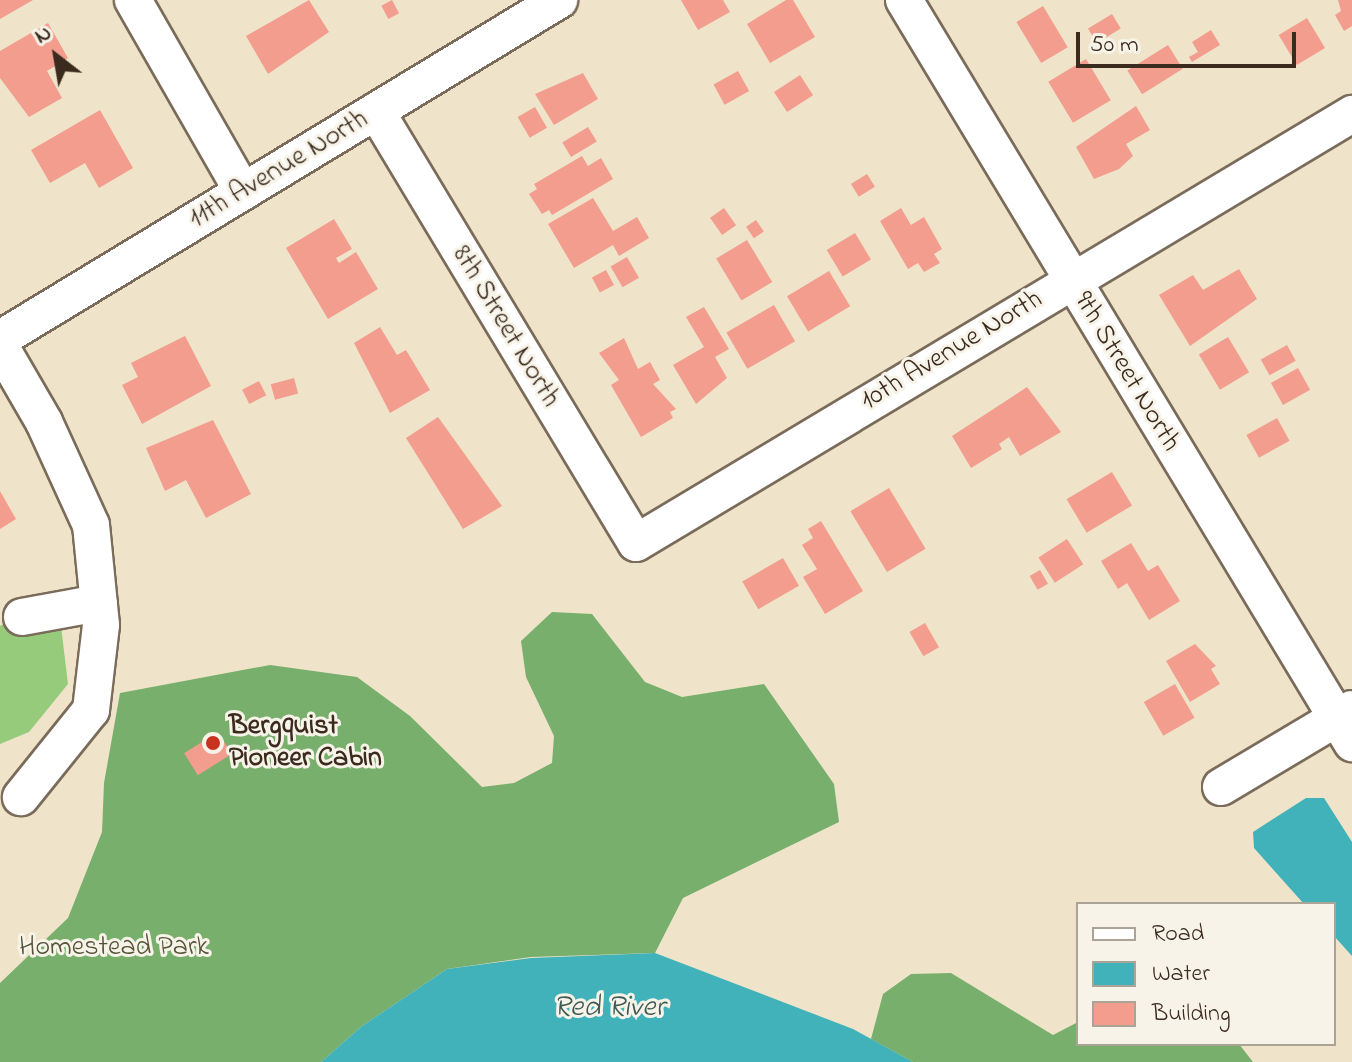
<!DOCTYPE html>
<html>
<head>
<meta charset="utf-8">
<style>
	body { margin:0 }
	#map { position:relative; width:1352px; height:1062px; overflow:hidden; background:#efe4c9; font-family:"Indie Flower",sans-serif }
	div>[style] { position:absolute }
	.green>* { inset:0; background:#96cb7c }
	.forest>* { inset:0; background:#78af6c }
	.water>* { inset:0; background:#41b2b9 }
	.building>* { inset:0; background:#f29d8e; transform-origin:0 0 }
	.roads { filter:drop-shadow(2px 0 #7a6b5a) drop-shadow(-2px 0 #7a6b5a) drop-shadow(0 2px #7a6b5a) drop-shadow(0 -2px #7a6b5a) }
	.minor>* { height:36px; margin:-18px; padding:0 18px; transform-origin:18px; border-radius:18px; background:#fff }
	.dots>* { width:22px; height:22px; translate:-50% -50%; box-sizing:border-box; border:4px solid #f7f3e8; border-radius:50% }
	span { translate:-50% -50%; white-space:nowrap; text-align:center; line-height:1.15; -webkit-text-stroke:6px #f7f3e8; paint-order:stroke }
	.street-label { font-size:28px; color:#3b2a1e }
	.poi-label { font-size:28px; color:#3b2a1e; font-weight:700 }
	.left { translate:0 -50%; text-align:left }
	.park-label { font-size:28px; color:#525236 }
	.water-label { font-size:30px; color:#3d5a54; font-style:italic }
	.legend { position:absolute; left:1076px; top:902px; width:260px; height:144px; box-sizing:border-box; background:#f7f3e8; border:2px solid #aca397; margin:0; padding:10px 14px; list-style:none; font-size:24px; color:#3b2a1e }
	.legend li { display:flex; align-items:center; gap:16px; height:40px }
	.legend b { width:40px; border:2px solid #aca397 }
	.north { position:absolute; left:16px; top:16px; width:80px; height:80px; -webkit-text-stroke:6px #f7f3e8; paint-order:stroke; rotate:329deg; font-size:22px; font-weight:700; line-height:32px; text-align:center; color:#3b2a1e }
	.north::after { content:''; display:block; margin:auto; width:28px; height:36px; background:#3b2a1e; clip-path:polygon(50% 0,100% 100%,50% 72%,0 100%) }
	.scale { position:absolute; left:1076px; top:32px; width:220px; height:36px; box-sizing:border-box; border:4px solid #3b2a1e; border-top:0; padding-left:10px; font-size:24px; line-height:28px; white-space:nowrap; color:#3b2a1e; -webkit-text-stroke:6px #f7f3e8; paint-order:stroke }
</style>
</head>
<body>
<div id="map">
	<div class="green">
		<i style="clip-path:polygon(57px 593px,68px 684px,29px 732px,0 744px,0 626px)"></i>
	</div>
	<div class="forest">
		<i style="clip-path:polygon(552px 612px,592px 614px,645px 682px,682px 697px,764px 684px,834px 784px,839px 822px,683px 898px,655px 953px,531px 957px,447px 969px,362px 1026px,321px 1062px,0 1062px,0 983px,68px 918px,102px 832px,104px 783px,120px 693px,270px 665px,357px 677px,410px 716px,482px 787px,514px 783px,552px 763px,554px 736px,526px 677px,521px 641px)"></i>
		<i style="clip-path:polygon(951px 973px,1053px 1035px,1078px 1022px,1078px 1044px,1239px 1044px,1253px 1062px,913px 1062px,871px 1039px,883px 994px,911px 974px)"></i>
	</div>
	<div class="water">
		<i style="clip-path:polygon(1306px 798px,1324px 798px,1352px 842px,1352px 956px,1334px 936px,1334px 904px,1304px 904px,1254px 848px,1253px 832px)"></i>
		<i style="clip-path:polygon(655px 953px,853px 1029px,913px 1062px,321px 1062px,362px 1026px,447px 969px,531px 958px)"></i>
	</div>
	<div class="building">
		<i style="clip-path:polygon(0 0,33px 0,0 19px)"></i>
		<i style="clip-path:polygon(309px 0,329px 32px,268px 74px,246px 36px)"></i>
		<i style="left:392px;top:0;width:15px;height:12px;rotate:62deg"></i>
		<i style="clip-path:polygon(681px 0,723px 0,730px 12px,698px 30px)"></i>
		<i style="clip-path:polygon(786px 0,793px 0,815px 37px,770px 63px,747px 24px)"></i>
		<i style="clip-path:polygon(1338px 0,1352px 0,1352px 26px,1344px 31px,1335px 15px,1341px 11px)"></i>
		<i style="left:1043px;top:6px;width:48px;height:31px;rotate:59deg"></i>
		<i style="left:1112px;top:14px;width:17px;height:28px;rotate:59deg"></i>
		<i style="left:1307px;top:18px;width:35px;height:33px;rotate:59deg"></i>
		<i style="clip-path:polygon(48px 23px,68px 58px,47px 71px,62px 98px,29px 117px,0 78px,0 51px)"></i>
		<i style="clip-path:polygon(1211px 30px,1220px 45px,1192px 62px,1189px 57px,1198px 52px,1192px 42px)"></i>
		<i style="left:1168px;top:45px;width:28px;height:48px;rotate:58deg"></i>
		<i style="left:1086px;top:59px;width:48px;height:44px;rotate:59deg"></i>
		<i style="left:738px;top:71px;width:23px;height:28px;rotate:61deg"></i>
		<i style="clip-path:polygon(583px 73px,598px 99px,554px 125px,535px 94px)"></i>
		<i style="left:800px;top:75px;width:24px;height:31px;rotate:57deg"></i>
		<i style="clip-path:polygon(1136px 106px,1150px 130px,1126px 144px,1133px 156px,1119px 169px,1094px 179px,1076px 147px)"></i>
		<i style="left:535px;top:107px;width:24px;height:20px;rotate:60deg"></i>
		<i style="clip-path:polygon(100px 110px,133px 168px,99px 188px,85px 163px,50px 183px,31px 150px)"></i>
		<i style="left:588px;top:127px;width:17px;height:30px;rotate:59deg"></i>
		<i style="clip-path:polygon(582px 156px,588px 166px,601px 158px,613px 179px,552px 215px,549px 210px,542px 214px,529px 194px,537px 189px,534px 184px)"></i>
		<i style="left:867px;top:174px;width:15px;height:19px;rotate:58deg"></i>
		<i style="clip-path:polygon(593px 198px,613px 231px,637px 217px,649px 238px,619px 256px,613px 245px,574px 268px,548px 224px)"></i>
		<i style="left:724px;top:208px;width:21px;height:17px;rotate:55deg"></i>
		<i style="clip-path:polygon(901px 208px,911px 225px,924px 217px,942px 249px,934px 254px,940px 263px,924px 272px,918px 263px,908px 269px,880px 221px)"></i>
		<i style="clip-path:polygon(334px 219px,352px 249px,336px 258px,339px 263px,356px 252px,378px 289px,328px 319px,286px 248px)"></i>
		<i style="left:756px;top:220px;width:14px;height:12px;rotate:56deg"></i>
		<i style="left:855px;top:233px;width:31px;height:33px;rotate:59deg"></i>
		<i style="left:747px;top:240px;width:49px;height:36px;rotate:59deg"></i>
		<i style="left:627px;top:257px;width:24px;height:19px;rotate:60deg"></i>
		<i style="clip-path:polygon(1239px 269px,1257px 299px,1190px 346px,1159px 295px,1193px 275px,1203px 290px)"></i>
		<i style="left:606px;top:270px;width:17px;height:16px;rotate:62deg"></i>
		<i style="left:829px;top:271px;width:41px;height:49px;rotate:59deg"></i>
		<i style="left:774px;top:305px;width:42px;height:55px;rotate:60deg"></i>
		<i style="clip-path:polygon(704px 307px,729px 349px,715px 357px,727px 378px,696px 404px,673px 365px,704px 347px,686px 317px)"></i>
		<i style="clip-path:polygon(380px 327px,397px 355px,406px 350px,430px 390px,390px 413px,354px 343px)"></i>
		<i style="clip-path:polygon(185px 336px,211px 386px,142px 424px,122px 385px,138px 377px,131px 363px)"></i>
		<i style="left:1228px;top:337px;width:41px;height:34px;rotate:59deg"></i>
		<i style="clip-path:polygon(624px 338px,638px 369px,650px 362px,660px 380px,653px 384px,676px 409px,670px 412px,673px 418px,641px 437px,611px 385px,619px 380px,599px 353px)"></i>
		<i style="left:1287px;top:345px;width:18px;height:30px;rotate:61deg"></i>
		<i style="left:1298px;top:368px;width:25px;height:31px;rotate:61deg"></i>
		<i style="left:294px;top:378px;width:16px;height:24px;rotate:75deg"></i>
		<i style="left:259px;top:381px;width:16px;height:19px;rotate:63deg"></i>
		<i style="clip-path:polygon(1027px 387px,1061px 432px,1020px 456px,1009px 437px,999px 444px,1002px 449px,971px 468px,952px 436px)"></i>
		<i style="clip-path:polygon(438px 417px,502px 506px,463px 529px,406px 438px)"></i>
		<i style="left:1277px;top:418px;width:26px;height:35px;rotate:61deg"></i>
		<i style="clip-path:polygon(213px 420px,251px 494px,206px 518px,186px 480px,165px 491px,146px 448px)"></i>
		<i style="left:1112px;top:472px;width:39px;height:53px;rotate:59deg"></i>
		<i style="left:889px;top:488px;width:71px;height:45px;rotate:59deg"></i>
		<i style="clip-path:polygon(0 491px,16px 519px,0 529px)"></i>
		<i style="clip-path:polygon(821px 521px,863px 591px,825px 614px,803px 577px,817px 569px,802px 545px,813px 538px,808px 529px)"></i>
		<i style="left:1067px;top:539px;width:30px;height:34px;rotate:57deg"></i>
		<i style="clip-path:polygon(1131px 543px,1148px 571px,1158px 565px,1180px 601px,1149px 620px,1127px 583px,1118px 589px,1101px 561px)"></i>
		<i style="left:783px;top:558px;width:32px;height:47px;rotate:60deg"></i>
		<i style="left:1040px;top:570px;width:16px;height:12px;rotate:60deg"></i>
		<i style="left:925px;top:623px;width:28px;height:18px;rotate:60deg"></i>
		<i style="clip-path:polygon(1195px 644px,1216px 666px,1211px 669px,1220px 684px,1190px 702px,1166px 661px)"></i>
		<i style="left:1175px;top:684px;width:39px;height:36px;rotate:60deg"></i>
		<i style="left:218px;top:732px;width:26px;height:40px;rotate:58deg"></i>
	</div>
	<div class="roads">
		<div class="minor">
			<i style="left:133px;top:0;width:221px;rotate:60.2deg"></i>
			<i style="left:904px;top:0;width:868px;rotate:58.91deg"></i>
			<i style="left:376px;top:111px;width:504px;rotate:58.96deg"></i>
			<i style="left:636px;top:543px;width:835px;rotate:-30.93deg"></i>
			<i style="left:0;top:339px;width:654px;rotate:-31.23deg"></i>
			<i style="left:0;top:346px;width:88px;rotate:59.9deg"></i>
			<i style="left:44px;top:422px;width:113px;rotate:65.5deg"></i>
			<i style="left:91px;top:525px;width:100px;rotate:84.3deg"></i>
			<i style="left:101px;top:625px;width:86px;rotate:96.7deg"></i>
			<i style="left:91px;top:710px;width:112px;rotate:128.8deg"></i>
			<i style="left:22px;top:617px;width:78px;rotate:-10.3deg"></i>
			<i style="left:1221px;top:787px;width:152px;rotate:-30.8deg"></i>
		</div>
	</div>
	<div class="dots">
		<i style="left:213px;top:743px;background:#c8321e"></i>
	</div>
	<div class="street-label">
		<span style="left:279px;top:170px;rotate:-31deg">11th Avenue North</span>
		<span style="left:505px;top:327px;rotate:59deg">8th Street North</span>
		<span style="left:952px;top:351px;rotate:-31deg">10th Avenue North</span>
		<span style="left:1126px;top:372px;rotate:59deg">9th Street North</span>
	</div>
	<div class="poi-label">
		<span class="left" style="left:229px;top:743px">Bergquist<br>Pioneer Cabin</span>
	</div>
	<div class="park-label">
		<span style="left:114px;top:948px">Homestead Park</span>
	</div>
	<div class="water-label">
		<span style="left:609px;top:1008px">Red River</span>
	</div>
	<ul class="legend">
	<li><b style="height:10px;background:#fff"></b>Road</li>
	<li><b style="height:22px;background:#41b2b9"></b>Water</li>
	<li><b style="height:22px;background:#f29d8e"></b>Building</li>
	</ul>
	<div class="north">N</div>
	<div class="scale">50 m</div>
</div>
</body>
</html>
